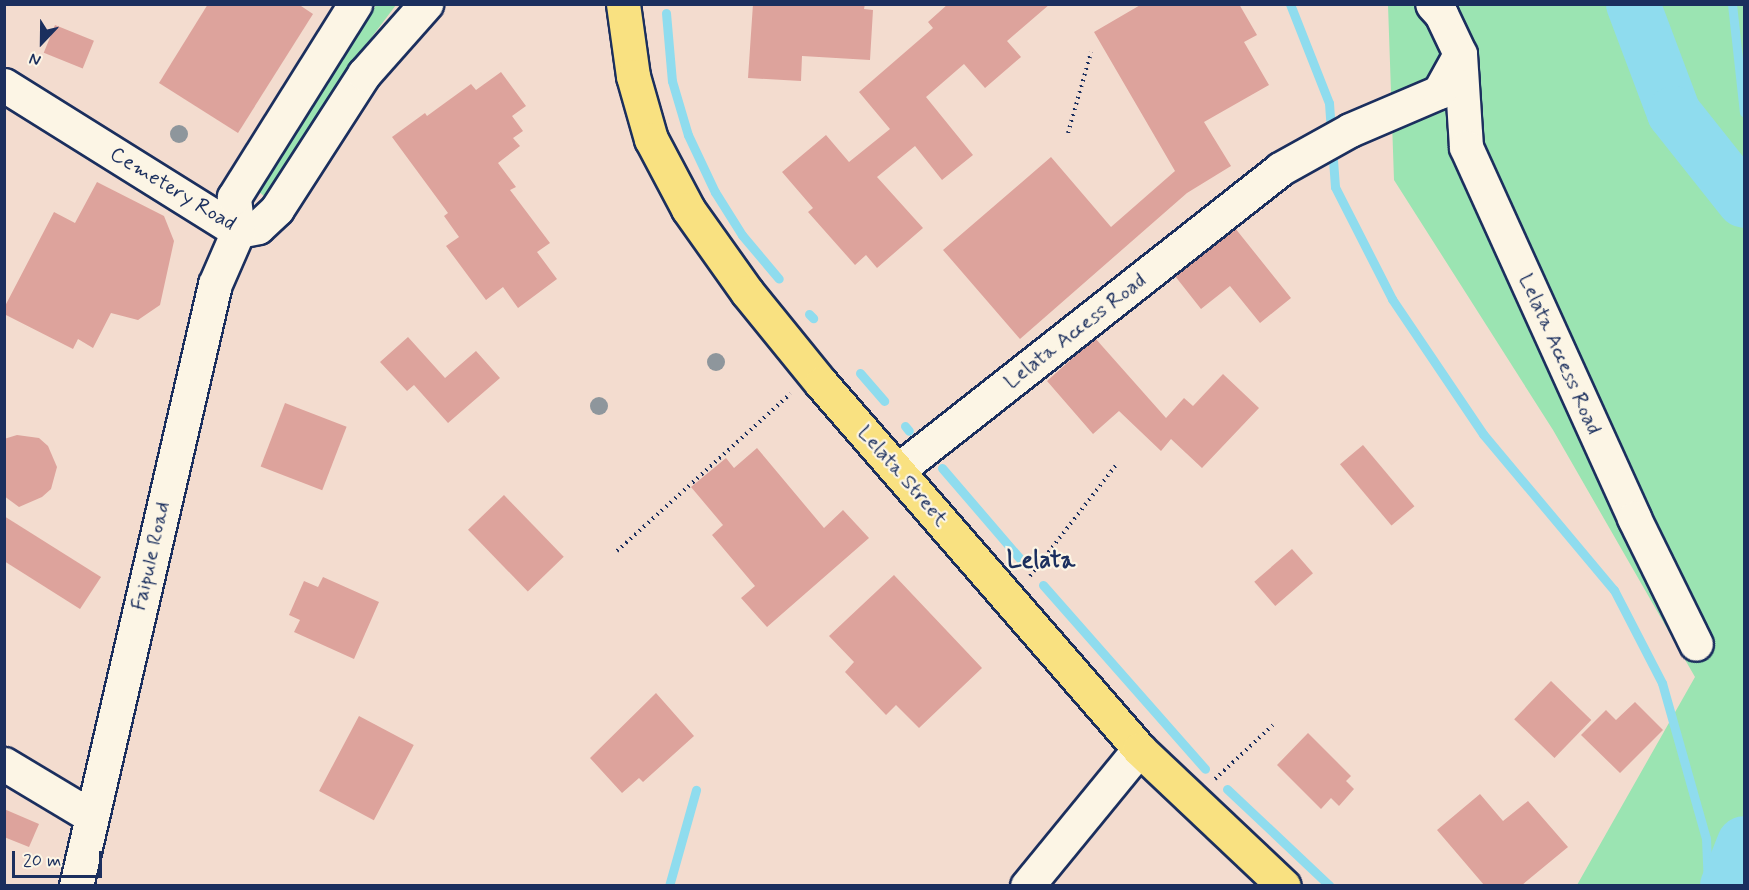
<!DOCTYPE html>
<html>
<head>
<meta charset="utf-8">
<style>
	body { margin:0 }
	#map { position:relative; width:1749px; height:890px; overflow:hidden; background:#f3dccf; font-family:Mynerve,sans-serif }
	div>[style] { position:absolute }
	.green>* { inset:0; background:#9be4b2 }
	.stream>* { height:9px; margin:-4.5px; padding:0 4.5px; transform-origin:4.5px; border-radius:4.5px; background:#8fdcee }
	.river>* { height:54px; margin:-27px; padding:0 27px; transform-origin:27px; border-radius:27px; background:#8fdcee }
	.building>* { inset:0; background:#dda39c; transform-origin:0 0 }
	.path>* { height:4px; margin-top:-2px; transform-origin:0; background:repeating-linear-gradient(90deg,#1b2f5e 0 1.5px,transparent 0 6px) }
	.roads { filter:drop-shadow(2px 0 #1b2f5e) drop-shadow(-2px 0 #1b2f5e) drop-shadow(0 2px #1b2f5e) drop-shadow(0 -2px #1b2f5e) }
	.minor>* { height:33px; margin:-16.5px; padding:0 16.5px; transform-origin:16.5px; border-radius:16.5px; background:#fcf5e5 }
	.major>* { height:33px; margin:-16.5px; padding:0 16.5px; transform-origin:16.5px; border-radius:16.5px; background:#f9e181 }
	.trees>* { width:18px; height:18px; margin:-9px; border-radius:50%; background:#8e969c }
	span { translate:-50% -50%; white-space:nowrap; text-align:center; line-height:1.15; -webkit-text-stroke:4.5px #fcf5e5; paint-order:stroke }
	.street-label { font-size:21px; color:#1b2f5e }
	.quarter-label { font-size:24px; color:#1b2f5e; font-weight:700 }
	.frame { position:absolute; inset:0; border:6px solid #1b2f5e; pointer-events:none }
	.north { position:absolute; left:12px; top:12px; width:60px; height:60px; -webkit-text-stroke:4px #fcf5e5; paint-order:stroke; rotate:202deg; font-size:16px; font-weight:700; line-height:24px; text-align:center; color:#1b2f5e }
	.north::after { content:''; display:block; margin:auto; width:21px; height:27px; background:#1b2f5e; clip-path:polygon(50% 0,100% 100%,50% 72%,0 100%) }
	.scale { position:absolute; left:12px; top:851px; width:90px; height:27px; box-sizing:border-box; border:3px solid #1b2f5e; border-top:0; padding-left:8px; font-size:18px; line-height:21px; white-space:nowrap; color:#1b2f5e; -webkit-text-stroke:4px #fcf5e5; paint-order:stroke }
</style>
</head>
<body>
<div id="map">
	<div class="green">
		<i style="clip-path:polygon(376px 5px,396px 5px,340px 79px,264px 196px,259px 192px)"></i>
		<i style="clip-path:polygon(1388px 5px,1744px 5px,1744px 885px,1577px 885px,1695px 677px,1553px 430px,1394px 180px)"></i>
	</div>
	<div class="stream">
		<i style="left:1290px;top:4px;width:106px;rotate:68.5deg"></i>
		<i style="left:1329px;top:103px;width:30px;rotate:86deg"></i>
		<i style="left:1732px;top:4px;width:109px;rotate:83.7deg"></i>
		<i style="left:666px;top:13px;width:68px;rotate:85deg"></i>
		<i style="left:672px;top:81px;width:56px;rotate:73.5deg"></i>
		<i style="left:688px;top:135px;width:63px;rotate:64.7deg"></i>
		<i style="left:715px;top:192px;width:51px;rotate:57.9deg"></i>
		<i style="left:742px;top:235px;width:57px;rotate:49.9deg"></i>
		<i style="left:1332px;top:146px;width:41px;rotate:85.8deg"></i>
		<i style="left:1335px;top:187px;width:126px;rotate:63deg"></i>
		<i style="left:1392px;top:299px;width:163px;rotate:56deg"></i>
		<i style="left:1483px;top:434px;width:204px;rotate:50deg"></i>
		<i style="left:1614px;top:590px;width:105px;rotate:62.7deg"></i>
		<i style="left:1662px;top:683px;width:161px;rotate:74.2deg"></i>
		<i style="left:1706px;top:838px;width:48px;rotate:87.6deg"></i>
		<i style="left:809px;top:314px;width:6px;rotate:45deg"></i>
		<i style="left:860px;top:373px;width:37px;rotate:49deg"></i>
		<i style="left:905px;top:426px;width:6px;rotate:51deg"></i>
		<i style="left:942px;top:468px;width:123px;rotate:49.3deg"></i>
		<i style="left:1043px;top:585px;width:245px;rotate:48.6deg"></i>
		<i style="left:1227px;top:789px;width:141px;rotate:43.3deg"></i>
		<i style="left:669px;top:886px;width:100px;rotate:-74.3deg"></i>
	</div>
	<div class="river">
		<i style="left:1633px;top:4px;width:116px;rotate:69.4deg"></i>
		<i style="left:1674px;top:113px;width:112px;rotate:51.5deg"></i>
		<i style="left:1727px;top:886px;width:46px;rotate:-68.4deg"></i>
	</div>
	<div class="building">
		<i style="clip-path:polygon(208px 4px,298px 4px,313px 14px,238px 133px,159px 83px)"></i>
		<i style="clip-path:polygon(753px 4px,865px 4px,864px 9px,873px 10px,870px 60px,802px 56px,801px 81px,748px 78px)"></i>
		<i style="clip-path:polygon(948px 4px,1050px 4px,1007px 41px,1021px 57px,985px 88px,964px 64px,926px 97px,973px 155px,942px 180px,915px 146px,877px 177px,923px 228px,877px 268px,866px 255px,855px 265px,808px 212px,813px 208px,782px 172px,826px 135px,849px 162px,890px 129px,859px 92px,933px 28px,928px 22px)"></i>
		<i style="clip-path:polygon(1142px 4px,1239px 4px,1257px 35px,1244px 42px,1269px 85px,1204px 122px,1231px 166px,1187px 193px,1020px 339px,943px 250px,1051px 157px,1111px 227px,1175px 171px,1094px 32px)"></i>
		<i style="left:55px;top:25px;width:42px;height:30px;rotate:22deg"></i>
		<i style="clip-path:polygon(501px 72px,526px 106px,512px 116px,523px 131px,513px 138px,520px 146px,498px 163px,516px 187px,510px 190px,550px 243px,537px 252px,557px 279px,518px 308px,503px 287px,486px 300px,446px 246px,459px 237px,444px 216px,448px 213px,392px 137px,425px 113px,427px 116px,471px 84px,476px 90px)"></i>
		<i style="clip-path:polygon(97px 182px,164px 216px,174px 241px,160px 305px,138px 320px,111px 313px,93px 348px,78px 339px,73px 349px,4px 314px,4px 308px,54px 212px,75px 223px)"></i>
		<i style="clip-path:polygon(1235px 228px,1291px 298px,1260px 323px,1230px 286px,1201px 309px,1175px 276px)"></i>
		<i style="clip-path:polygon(408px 337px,445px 378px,476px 351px,500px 378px,448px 423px,414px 385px,407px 391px,380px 362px)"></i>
		<i style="clip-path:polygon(1095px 338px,1166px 418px,1184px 398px,1193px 406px,1223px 374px,1259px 408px,1202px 468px,1171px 439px,1161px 451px,1119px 411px,1093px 434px,1047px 381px)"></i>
		<i style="left:285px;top:403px;width:66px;height:68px;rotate:21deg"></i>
		<i style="clip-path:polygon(17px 435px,39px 438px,48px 446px,57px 467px,51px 489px,42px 497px,19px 507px,4px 496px,4px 439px)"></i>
		<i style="left:1363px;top:445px;width:80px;height:30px;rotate:50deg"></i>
		<i style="clip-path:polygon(757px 448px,824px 528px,843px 510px,869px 538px,767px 627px,741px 598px,755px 586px,712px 535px,723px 525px,691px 487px,726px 458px,734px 468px)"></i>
		<i style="left:504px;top:495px;width:86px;height:50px;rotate:46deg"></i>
		<i style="clip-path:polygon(4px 516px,101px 577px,80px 609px,4px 561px)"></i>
		<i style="left:1292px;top:549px;width:32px;height:50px;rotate:49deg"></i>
		<i style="clip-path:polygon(894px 575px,982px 668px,919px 728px,896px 705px,886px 715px,845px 672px,854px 662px,829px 636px)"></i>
		<i style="clip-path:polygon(323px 577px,379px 602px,354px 659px,294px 632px,300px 620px,289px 615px,304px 581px,318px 587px)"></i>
		<i style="left:1551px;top:681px;width:56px;height:53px;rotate:44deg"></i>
		<i style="clip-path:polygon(656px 693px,694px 736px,643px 782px,639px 778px,622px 793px,590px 758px)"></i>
		<i style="clip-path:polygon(1635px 702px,1663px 730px,1620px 773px,1581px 735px,1606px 710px,1616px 720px)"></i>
		<i style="left:359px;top:716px;width:62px;height:85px;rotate:28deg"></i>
		<i style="clip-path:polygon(1308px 733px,1351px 776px,1346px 781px,1354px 789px,1339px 806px,1331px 798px,1321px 809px,1277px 765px)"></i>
		<i style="clip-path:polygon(1480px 794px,1503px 821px,1528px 801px,1568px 847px,1522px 885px,1484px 885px,1437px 830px)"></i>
		<i style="clip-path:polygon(4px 809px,39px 824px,29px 847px,4px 837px)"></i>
	</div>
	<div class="path">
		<i style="left:1068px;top:133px;width:84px;rotate:-74.1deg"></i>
		<i style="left:617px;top:551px;width:234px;rotate:-42.2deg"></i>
		<i style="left:1030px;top:576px;width:140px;rotate:-52.2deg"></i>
		<i style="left:1215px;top:779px;width:79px;rotate:-43deg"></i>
	</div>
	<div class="roads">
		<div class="minor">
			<i style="left:1460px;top:54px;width:93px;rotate:86.3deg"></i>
			<i style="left:1466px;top:147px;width:407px;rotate:65.6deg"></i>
			<i style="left:1634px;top:518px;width:140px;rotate:63.8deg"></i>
			<i style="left:4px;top:85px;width:276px;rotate:32deg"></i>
			<i style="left:238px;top:231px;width:20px;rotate:-11deg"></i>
			<i style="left:258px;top:227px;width:26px;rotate:-43deg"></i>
			<i style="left:277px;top:209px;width:161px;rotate:-57.2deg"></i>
			<i style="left:364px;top:74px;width:94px;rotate:-48.5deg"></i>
			<i style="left:898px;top:470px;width:486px;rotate:-38.2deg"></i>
			<i style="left:1280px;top:169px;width:80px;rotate:-29.1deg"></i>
			<i style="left:1350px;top:130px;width:97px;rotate:-23.1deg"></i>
			<i style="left:1439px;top:92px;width:43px;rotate:-61.1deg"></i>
			<i style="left:1460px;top:54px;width:44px;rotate:-115.4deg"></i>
			<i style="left:1441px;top:14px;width:13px;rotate:-132deg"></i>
			<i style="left:4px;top:764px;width:101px;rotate:30.9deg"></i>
			<i style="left:76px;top:886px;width:618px;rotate:-77deg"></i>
			<i style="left:215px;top:284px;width:58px;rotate:-66.5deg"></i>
			<i style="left:238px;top:231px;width:34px;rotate:-97deg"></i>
			<i style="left:234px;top:197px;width:228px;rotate:-57.9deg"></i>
			<i style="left:1027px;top:886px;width:177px;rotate:-50.7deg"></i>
		</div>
		<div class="major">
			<i style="left:623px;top:4px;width:73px;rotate:82.1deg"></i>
			<i style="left:633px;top:76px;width:66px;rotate:74.1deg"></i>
			<i style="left:651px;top:139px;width:79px;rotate:62.1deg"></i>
			<i style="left:688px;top:209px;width:102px;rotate:54.6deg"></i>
			<i style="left:747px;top:292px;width:117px;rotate:50.9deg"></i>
			<i style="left:821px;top:383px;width:485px;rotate:49deg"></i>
			<i style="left:1139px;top:749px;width:199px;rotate:43.4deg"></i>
		</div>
	</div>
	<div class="trees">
		<i style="left:179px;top:134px"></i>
		<i style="left:716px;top:362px"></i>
		<i style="left:599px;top:406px"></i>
	</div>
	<div class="street-label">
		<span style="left:173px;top:189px;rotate:31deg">Cemetery Road</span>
		<span style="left:1075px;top:331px;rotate:-38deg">Lelata Access Road</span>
		<span style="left:1560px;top:354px;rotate:66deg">Lelata Access Road</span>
		<span style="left:903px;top:476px;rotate:49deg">Lelata Street</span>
		<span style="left:151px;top:556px;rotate:-77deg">Faipule Road</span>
	</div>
	<div class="quarter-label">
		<span style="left:1041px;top:561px">Lelata</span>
	</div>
	<div class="frame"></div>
	<div class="north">N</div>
	<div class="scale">20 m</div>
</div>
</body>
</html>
